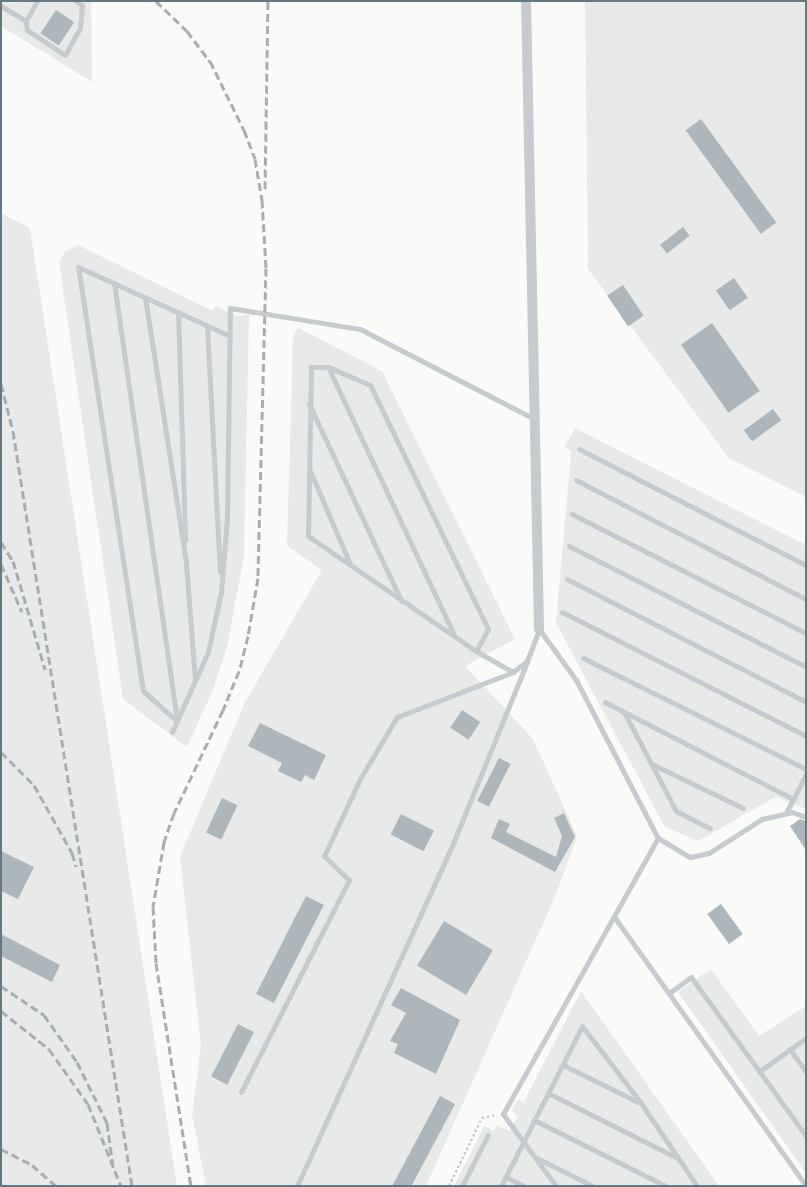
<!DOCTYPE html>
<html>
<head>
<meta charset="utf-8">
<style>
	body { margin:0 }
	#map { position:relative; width:807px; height:1187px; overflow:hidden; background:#fafaf8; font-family:Lato,sans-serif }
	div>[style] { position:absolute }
	.built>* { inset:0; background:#e8eae9 }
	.building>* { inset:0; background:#acb6bb; transform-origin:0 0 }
	.path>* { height:2px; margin-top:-1px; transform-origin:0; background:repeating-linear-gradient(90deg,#c1c4c6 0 2.5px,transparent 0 5px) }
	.service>* { height:5px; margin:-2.5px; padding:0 2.5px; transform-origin:2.5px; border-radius:2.5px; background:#c5cbce }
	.minor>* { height:10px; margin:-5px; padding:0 5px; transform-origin:5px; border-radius:5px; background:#c5cbce }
	.rail>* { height:3px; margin-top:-1.5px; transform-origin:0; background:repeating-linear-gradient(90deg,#a6aeb3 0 8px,transparent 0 12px) }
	span { translate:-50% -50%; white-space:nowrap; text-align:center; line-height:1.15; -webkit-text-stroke:5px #fff; paint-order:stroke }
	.frame { position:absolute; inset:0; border:2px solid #647884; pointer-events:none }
</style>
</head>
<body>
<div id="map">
	<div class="built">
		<i style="clip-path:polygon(1px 1px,91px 1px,92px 82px,1px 26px)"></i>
		<i style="clip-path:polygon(585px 1px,806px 1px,806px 497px,729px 458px,588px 269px)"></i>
		<i style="clip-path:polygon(1px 213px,30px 228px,177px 1186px,1px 1186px)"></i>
		<i style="clip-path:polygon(78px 245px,213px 311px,216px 305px,235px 316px,249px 315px,244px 557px,227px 647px,212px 692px,187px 747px,123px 699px,59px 263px,65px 251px)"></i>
		<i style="clip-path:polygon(298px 328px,382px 371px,515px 639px,465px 666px,533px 739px,577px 836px,557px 892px,426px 1186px,206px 1186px,192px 1115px,201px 1046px,180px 857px,244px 704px,322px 570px,287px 546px,293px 336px)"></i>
		<i style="clip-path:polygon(575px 428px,806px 545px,806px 809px,775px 797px,698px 841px,665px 827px,556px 623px,571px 452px,565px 446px)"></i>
		<i style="clip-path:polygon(711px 969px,759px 1036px,806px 1006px,806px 1173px,678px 992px)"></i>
		<i style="clip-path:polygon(581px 991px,719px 1186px,454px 1186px,484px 1126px,494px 1131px,496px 1125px,509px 1131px,518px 1117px,512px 1111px,518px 1099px,524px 1102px)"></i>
	</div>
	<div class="building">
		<i style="left:56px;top:10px;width:22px;height:28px;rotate:34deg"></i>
		<i style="left:701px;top:119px;width:128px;height:19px;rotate:54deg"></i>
		<i style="left:683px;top:227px;width:11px;height:29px;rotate:52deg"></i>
		<i style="left:734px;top:278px;width:24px;height:22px;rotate:55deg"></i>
		<i style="left:623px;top:285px;width:37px;height:19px;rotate:56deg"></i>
		<i style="left:712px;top:323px;width:83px;height:38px;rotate:55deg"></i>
		<i style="left:773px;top:409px;width:14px;height:36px;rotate:54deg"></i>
		<i style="left:462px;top:710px;width:22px;height:21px;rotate:34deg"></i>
		<i style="clip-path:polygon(260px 723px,326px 755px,314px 780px,305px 775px,301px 782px,278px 771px,282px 763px,248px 746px)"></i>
		<i style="left:499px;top:758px;width:13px;height:48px;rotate:27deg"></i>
		<i style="left:222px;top:798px;width:17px;height:38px;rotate:25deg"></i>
		<i style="clip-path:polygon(564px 813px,575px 837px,555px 872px,491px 838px,499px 819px,510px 824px,506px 832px,556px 857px,562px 836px,554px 818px)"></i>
		<i style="left:401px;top:814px;width:37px;height:23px;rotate:27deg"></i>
		<i style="clip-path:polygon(800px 819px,806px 821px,806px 850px,790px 826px)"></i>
		<i style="clip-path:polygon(1px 851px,34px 867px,18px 899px,1px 891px)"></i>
		<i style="left:306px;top:896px;width:20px;height:110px;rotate:27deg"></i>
		<i style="left:721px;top:904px;width:37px;height:17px;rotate:54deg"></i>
		<i style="left:444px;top:921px;width:57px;height:52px;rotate:31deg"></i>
		<i style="clip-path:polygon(1px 934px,60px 965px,52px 982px,1px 956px)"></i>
		<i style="clip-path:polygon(401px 988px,460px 1020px,436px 1074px,394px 1053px,398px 1044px,390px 1041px,406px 1013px,391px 1005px)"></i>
		<i style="left:238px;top:1024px;width:18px;height:59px;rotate:27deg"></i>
		<i style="left:440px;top:1096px;width:17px;height:101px;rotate:28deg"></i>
	</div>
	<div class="path">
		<i style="left:449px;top:1186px;width:76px;rotate:-64.1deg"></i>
		<i style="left:482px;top:1118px;width:14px;rotate:-12deg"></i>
	</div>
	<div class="service">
		<i style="left:37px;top:1px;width:23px;rotate:119deg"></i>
		<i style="left:26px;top:21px;width:9px;rotate:84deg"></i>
		<i style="left:27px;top:30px;width:45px;rotate:33.3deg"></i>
		<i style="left:65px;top:55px;width:31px;rotate:-61deg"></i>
		<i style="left:80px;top:28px;width:23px;rotate:-85deg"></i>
		<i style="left:82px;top:5px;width:7px;rotate:-146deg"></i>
		<i style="left:1px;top:6px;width:29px;rotate:31deg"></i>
		<i style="left:114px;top:283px;width:442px;rotate:81.8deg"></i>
		<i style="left:145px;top:297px;width:269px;rotate:81.2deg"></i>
		<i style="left:186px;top:563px;width:117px;rotate:85.6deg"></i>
		<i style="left:178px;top:312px;width:228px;rotate:88.2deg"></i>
		<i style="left:207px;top:326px;width:246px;rotate:87deg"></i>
		<i style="left:328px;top:367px;width:296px;rotate:64.8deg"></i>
		<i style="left:309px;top:404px;width:217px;rotate:64.9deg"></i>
		<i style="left:579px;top:449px;width:255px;rotate:27.1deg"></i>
		<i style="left:310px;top:471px;width:101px;rotate:66.7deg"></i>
		<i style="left:576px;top:480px;width:259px;rotate:27.4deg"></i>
		<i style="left:572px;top:514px;width:263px;rotate:27deg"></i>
		<i style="left:569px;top:546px;width:266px;rotate:27deg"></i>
		<i style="left:567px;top:579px;width:269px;rotate:27.2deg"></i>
		<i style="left:562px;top:612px;width:274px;rotate:26.9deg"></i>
		<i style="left:539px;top:629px;width:63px;rotate:54deg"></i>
		<i style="left:576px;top:680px;width:178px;rotate:62.6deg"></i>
		<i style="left:658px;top:838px;width:37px;rotate:31deg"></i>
		<i style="left:690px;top:857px;width:19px;rotate:-12deg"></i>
		<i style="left:709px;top:853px;width:63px;rotate:-32.7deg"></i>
		<i style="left:762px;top:819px;width:31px;rotate:-13deg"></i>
		<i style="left:792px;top:812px;width:15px;rotate:20deg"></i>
		<i style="left:476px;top:651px;width:25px;rotate:-61deg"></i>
		<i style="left:488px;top:629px;width:271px;rotate:-115.8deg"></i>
		<i style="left:370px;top:385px;width:46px;rotate:-156.8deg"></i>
		<i style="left:328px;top:367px;width:17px;rotate:180deg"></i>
		<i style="left:311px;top:367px;width:169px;rotate:91deg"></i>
		<i style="left:308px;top:536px;width:204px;rotate:34.4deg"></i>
		<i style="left:476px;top:651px;width:43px;rotate:29.6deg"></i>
		<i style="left:513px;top:672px;width:18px;rotate:-38deg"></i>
		<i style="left:527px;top:661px;width:34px;rotate:-69deg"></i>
		<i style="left:583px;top:658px;width:249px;rotate:26.5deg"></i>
		<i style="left:605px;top:702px;width:212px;rotate:27.3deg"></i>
		<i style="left:624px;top:712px;width:112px;rotate:62.3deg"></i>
		<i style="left:676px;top:811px;width:38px;rotate:27deg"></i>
		<i style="left:177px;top:721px;width:45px;rotate:-138.6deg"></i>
		<i style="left:143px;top:691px;width:429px;rotate:-98.7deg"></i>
		<i style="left:78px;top:267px;width:167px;rotate:24.4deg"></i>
		<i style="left:172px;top:732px;width:88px;rotate:-65.8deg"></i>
		<i style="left:208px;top:652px;width:61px;rotate:-77.8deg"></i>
		<i style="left:221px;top:592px;width:75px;rotate:-85.4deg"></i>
		<i style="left:227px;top:517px;width:209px;rotate:-89.2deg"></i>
		<i style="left:230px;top:308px;width:132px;rotate:9.2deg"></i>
		<i style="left:360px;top:329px;width:196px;rotate:27.3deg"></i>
		<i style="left:652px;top:764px;width:101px;rotate:25.8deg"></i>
		<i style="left:786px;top:813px;width:44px;rotate:-62.9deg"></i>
		<i style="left:615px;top:918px;width:329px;rotate:54.5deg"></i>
		<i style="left:669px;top:993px;width:27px;rotate:-36deg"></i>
		<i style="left:691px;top:977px;width:196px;rotate:54.1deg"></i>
		<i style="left:790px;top:1049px;width:28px;rotate:55deg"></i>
		<i style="left:563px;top:1065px;width:84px;rotate:26.3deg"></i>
		<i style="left:760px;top:1071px;width:57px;rotate:-35.7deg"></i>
		<i style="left:241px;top:1092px;width:238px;rotate:-63deg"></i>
		<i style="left:349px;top:880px;width:35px;rotate:-136deg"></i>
		<i style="left:324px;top:856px;width:85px;rotate:-64.9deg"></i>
		<i style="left:360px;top:779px;width:72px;rotate:-59.2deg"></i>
		<i style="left:397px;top:717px;width:124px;rotate:-21.2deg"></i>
		<i style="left:548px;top:1093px;width:144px;rotate:26.7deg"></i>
		<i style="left:534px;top:1120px;width:148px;rotate:26.6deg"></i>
		<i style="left:537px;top:1158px;width:63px;rotate:26.6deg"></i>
		<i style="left:506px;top:1177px;width:20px;rotate:27deg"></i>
		<i style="left:297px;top:1186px;width:379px;rotate:-65.5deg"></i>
		<i style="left:454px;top:841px;width:193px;rotate:-67.8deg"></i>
		<i style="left:462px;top:1186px;width:57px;rotate:-63deg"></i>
		<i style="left:501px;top:1186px;width:179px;rotate:-63.1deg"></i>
		<i style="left:582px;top:1026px;width:97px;rotate:52.5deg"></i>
		<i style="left:641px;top:1103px;width:100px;rotate:56deg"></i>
		<i style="left:556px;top:1186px;width:89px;rotate:-126.4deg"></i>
		<i style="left:503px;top:1114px;width:317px;rotate:-60.7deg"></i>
	</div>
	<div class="minor">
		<i style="left:526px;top:1px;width:628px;rotate:88.81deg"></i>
	</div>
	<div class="rail">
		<i style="left:156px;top:1px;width:43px;rotate:44.1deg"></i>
		<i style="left:187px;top:31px;width:38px;rotate:53deg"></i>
		<i style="left:210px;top:61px;width:77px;rotate:63.8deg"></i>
		<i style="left:244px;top:130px;width:31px;rotate:69deg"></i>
		<i style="left:255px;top:159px;width:42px;rotate:80.3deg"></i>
		<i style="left:262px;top:200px;width:68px;rotate:86.6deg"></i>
		<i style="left:266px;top:268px;width:310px;rotate:91.5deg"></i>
		<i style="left:258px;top:578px;width:59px;rotate:99.8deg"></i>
		<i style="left:248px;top:636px;width:36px;rotate:104deg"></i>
		<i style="left:239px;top:671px;width:42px;rotate:112.3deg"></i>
		<i style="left:223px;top:710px;width:114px;rotate:115.4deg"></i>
		<i style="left:174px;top:813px;width:31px;rotate:109deg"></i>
		<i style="left:164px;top:842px;width:66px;rotate:99.6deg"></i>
		<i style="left:153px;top:907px;width:56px;rotate:86.9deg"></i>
		<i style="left:156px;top:963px;width:226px;rotate:81.1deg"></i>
		<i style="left:265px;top:189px;width:188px;rotate:-89.1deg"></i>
		<i style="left:1px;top:384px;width:49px;rotate:75.7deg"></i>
		<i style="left:13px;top:431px;width:764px;rotate:81.04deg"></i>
		<i style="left:1px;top:542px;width:22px;rotate:58deg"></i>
		<i style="left:13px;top:561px;width:113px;rotate:73.5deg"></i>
		<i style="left:1px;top:564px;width:52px;rotate:66.4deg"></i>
		<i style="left:1px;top:752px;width:47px;rotate:45deg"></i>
		<i style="left:34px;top:785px;width:78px;rotate:60.8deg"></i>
		<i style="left:72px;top:853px;width:14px;rotate:73deg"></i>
		<i style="left:1px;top:986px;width:52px;rotate:34deg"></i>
		<i style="left:44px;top:1015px;width:57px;rotate:54.9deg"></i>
		<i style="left:77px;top:1062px;width:68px;rotate:63.8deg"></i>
		<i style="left:107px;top:1123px;width:43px;rotate:82.1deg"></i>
		<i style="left:1px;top:1011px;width:61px;rotate:38.4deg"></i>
		<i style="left:49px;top:1049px;width:67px;rotate:54.7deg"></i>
		<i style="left:88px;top:1104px;width:88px;rotate:68.1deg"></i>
		<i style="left:1px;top:1149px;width:35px;rotate:27deg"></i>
		<i style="left:32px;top:1165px;width:32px;rotate:41deg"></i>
	</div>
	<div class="frame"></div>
</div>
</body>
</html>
